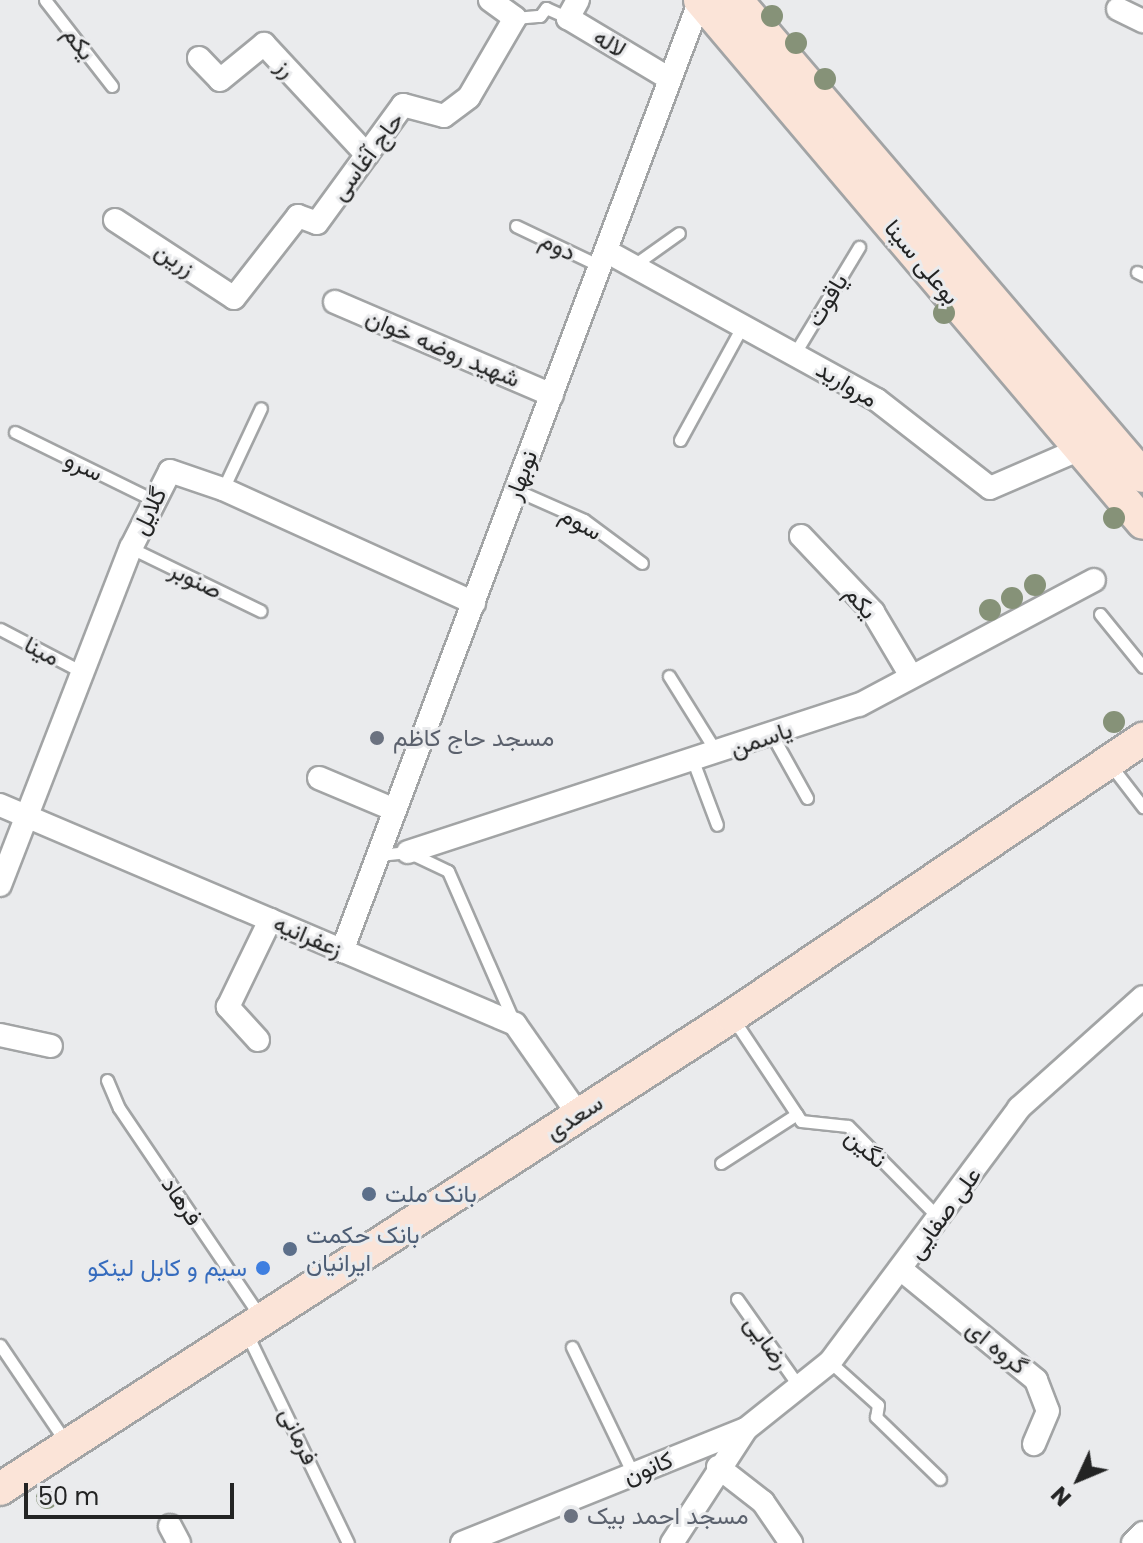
<!DOCTYPE html>
<html>
<head>
<meta charset="utf-8">
<style>
	body { margin:0 }
	#map { position:relative; width:1143px; height:1543px; overflow:hidden; background:#eaebed; font-family:Poppins,Vazirmatn,sans-serif }
	div>[style] { position:absolute }
	.roads { filter:drop-shadow(2px 0 #a2a4a5) drop-shadow(-2px 0 #a2a4a5) drop-shadow(0 2px #a2a4a5) drop-shadow(0 -2px #a2a4a5) }
	.lane>* { height:11px; margin:-5.5px; padding:0 5.5px; transform-origin:5.5px; border-radius:5.5px; background:#fff }
	.street>* { height:22px; margin:-11px; padding:0 11px; transform-origin:11px; border-radius:11px; background:#fff }
	.secondary>* { height:32px; margin:-16px; padding:0 16px; transform-origin:16px; border-radius:16px; background:#fbe4d8 }
	.trees>* { width:22px; height:22px; margin:-11px; border-radius:50%; background:#869278 }
	.dots>* { width:22px; height:22px; translate:-50% -50%; box-sizing:border-box; border:4px solid #eaebed; border-radius:50% }
	span { translate:-50% -50%; white-space:nowrap; text-align:center; line-height:1.15; -webkit-text-stroke:6px #eaebed; paint-order:stroke }
	.street-label { font-size:24px; color:#232424 }
	.worship-label { font-size:24px; color:#5b616d }
	.left { translate:0 -50%; text-align:left }
	.service-label { font-size:24px; color:#4e5e75 }
	.shop-label { font-size:24px; color:#366cbe }
	.right { translate:-100% -50%; text-align:right }
	.north { position:absolute; left:1039px; top:1439px; width:80px; height:80px; -webkit-text-stroke:6px #eaebed; paint-order:stroke; rotate:226deg; font-size:22px; font-weight:700; line-height:32px; text-align:center; color:#232424 }
	.north::after { content:''; display:block; margin:auto; width:28px; height:36px; background:#232424; clip-path:polygon(50% 0,100% 100%,50% 72%,0 100%) }
	.scale { position:absolute; left:24px; top:1483px; width:210px; height:36px; box-sizing:border-box; border:4px solid #232424; border-top:0; padding-left:10px; font-size:24px; line-height:28px; white-space:nowrap; color:#232424; -webkit-text-stroke:6px #eaebed; paint-order:stroke }
</style>
</head>
<body>
<div id="map">
	<div class="roads">
		<div class="lane">
			<i style="left:45px;top:0;width:109px;rotate:52.1deg"></i>
			<i style="left:515px;top:18px;width:25px;rotate:-5deg"></i>
			<i style="left:540px;top:16px;width:10px;rotate:-53deg"></i>
			<i style="left:546px;top:8px;width:24px;rotate:24deg"></i>
			<i style="left:516px;top:226px;width:93px;rotate:25.5deg"></i>
			<i style="left:634px;top:265px;width:55px;rotate:-35.4deg"></i>
			<i style="left:1137px;top:272px;width:7px;rotate:27deg"></i>
			<i style="left:795px;top:353px;width:124px;rotate:-58.9deg"></i>
			<i style="left:15px;top:432px;width:154px;rotate:26.2deg"></i>
			<i style="left:680px;top:440px;width:131px;rotate:-61.3deg"></i>
			<i style="left:223px;top:489px;width:89px;rotate:-64.9deg"></i>
			<i style="left:516px;top:490px;width:74px;rotate:23.8deg"></i>
			<i style="left:584px;top:520px;width:72px;rotate:36.6deg"></i>
			<i style="left:131px;top:548px;width:144px;rotate:25.9deg"></i>
			<i style="left:1100px;top:614px;width:68px;rotate:50.9deg"></i>
			<i style="left:0;top:629px;width:95px;rotate:27.6deg"></i>
			<i style="left:669px;top:676px;width:91px;rotate:58.1deg"></i>
			<i style="left:772px;top:735px;width:72px;rotate:60.9deg"></i>
			<i style="left:693px;top:761px;width:68px;rotate:69.4deg"></i>
			<i style="left:1109px;top:763px;width:56px;rotate:52.3deg"></i>
			<i style="left:379px;top:855px;width:29px;rotate:-6deg"></i>
			<i style="left:408px;top:852px;width:44px;rotate:25.4deg"></i>
			<i style="left:448px;top:871px;width:163px;rotate:66.4deg"></i>
			<i style="left:734px;top:1020px;width:121px;rotate:56.4deg"></i>
			<i style="left:801px;top:1121px;width:47px;rotate:6.1deg"></i>
			<i style="left:848px;top:1126px;width:131px;rotate:45.3deg"></i>
			<i style="left:107px;top:1080px;width:30px;rotate:67deg"></i>
			<i style="left:119px;top:1108px;width:255px;rotate:55.9deg"></i>
			<i style="left:721px;top:1163px;width:90px;rotate:-32.8deg"></i>
			<i style="left:737px;top:1299px;width:105px;rotate:54.7deg"></i>
			<i style="left:247px;top:1334px;width:232px;rotate:64.2deg"></i>
			<i style="left:0;top:1345px;width:120px;rotate:55.9deg"></i>
			<i style="left:572px;top:1347px;width:141px;rotate:64.3deg"></i>
			<i style="left:830px;top:1362px;width:64px;rotate:41.9deg"></i>
			<i style="left:878px;top:1405px;width:12px;rotate:99deg"></i>
			<i style="left:876px;top:1417px;width:89px;rotate:44.1deg"></i>
		</div>
		<div class="street">
			<i style="left:578px;top:0;width:21px;rotate:119deg"></i>
			<i style="left:568px;top:18px;width:119px;rotate:30.9deg"></i>
			<i style="left:1118px;top:9px;width:28px;rotate:26deg"></i>
			<i style="left:199px;top:58px;width:30px;rotate:46deg"></i>
			<i style="left:220px;top:80px;width:57px;rotate:-39.3deg"></i>
			<i style="left:264px;top:44px;width:151px;rotate:47.1deg"></i>
			<i style="left:115px;top:220px;width:142px;rotate:33.2deg"></i>
			<i style="left:234px;top:298px;width:104px;rotate:-52deg"></i>
			<i style="left:298px;top:216px;width:20px;rotate:20deg"></i>
			<i style="left:317px;top:223px;width:146px;rotate:-53.9deg"></i>
			<i style="left:403px;top:105px;width:42px;rotate:15deg"></i>
			<i style="left:444px;top:116px;width:31px;rotate:-37deg"></i>
			<i style="left:469px;top:97px;width:91px;rotate:-59.8deg"></i>
			<i style="left:515px;top:18px;width:31px;rotate:-144deg"></i>
			<i style="left:606px;top:251px;width:309px;rotate:28.8deg"></i>
			<i style="left:877px;top:400px;width:143px;rotate:37.9deg"></i>
			<i style="left:990px;top:488px;width:98px;rotate:-23.4deg"></i>
			<i style="left:335px;top:302px;width:236px;rotate:23.2deg"></i>
			<i style="left:801px;top:536px;width:105px;rotate:46.5deg"></i>
			<i style="left:873px;top:612px;width:74px;rotate:59.3deg"></i>
			<i style="left:319px;top:778px;width:82px;rotate:22.8deg"></i>
			<i style="left:0;top:805px;width:560px;rotate:23.04deg"></i>
			<i style="left:515px;top:1024px;width:110px;rotate:55deg"></i>
			<i style="left:408px;top:852px;width:474px;rotate:-18.1deg"></i>
			<i style="left:859px;top:705px;width:266px;rotate:-28deg"></i>
			<i style="left:0;top:885px;width:362px;rotate:-68.8deg"></i>
			<i style="left:131px;top:548px;width:86px;rotate:-63.1deg"></i>
			<i style="left:170px;top:471px;width:56px;rotate:18.8deg"></i>
			<i style="left:223px;top:489px;width:276px;rotate:24.4deg"></i>
			<i style="left:342px;top:951px;width:1016px;rotate:-69.37deg"></i>
			<i style="left:0;top:1035px;width:52px;rotate:12.2deg"></i>
			<i style="left:258px;top:1040px;width:45px;rotate:-132.3deg"></i>
			<i style="left:228px;top:1007px;width:97px;rotate:-64.2deg"></i>
			<i style="left:903px;top:1271px;width:172px;rotate:39.3deg"></i>
			<i style="left:1036px;top:1380px;width:33px;rotate:69deg"></i>
			<i style="left:1048px;top:1411px;width:36px;rotate:113deg"></i>
			<i style="left:718px;top:1467px;width:57px;rotate:37.9deg"></i>
			<i style="left:763px;top:1502px;width:50px;rotate:55.7deg"></i>
			<i style="left:170px;top:1526px;width:19px;rotate:62deg"></i>
			<i style="left:462px;top:1543px;width:305px;rotate:-21.9deg"></i>
			<i style="left:672px;top:1543px;width:136px;rotate:-57deg"></i>
			<i style="left:746px;top:1429px;width:107px;rotate:-38.6deg"></i>
			<i style="left:830px;top:1362px;width:317px;rotate:-53.3deg"></i>
			<i style="left:1019px;top:1108px;width:166px;rotate:-41.8deg"></i>
			<i style="left:1133px;top:1543px;width:14px;rotate:-45deg"></i>
		</div>
		<div class="secondary">
			<i style="left:700px;top:0;width:685px;rotate:49.73deg"></i>
			<i style="left:736px;top:0;width:626px;rotate:49.47deg"></i>
			<i style="left:0;top:1489px;width:872px;rotate:-32.87deg"></i>
			<i style="left:732px;top:1016px;width:496px;rotate:-34deg"></i>
		</div>
	</div>
	<div class="trees">
		<i style="left:772px;top:16px"></i>
		<i style="left:796px;top:43px"></i>
		<i style="left:825px;top:79px"></i>
		<i style="left:944px;top:313px"></i>
		<i style="left:1114px;top:518px"></i>
		<i style="left:1035px;top:585px"></i>
		<i style="left:1012px;top:598px"></i>
		<i style="left:990px;top:610px"></i>
		<i style="left:1114px;top:722px"></i>
		<i style="left:47px;top:1498px"></i>
	</div>
	<div class="dots">
		<i style="left:377px;top:738px;background:#6b7280"></i>
		<i style="left:369px;top:1194px;background:#5c6f8a"></i>
		<i style="left:290px;top:1249px;background:#5c6f8a"></i>
		<i style="left:263px;top:1268px;background:#3f7fe0"></i>
		<i style="left:571px;top:1516px;background:#6b7280"></i>
	</div>
	<div class="street-label">
		<span style="left:79px;top:43px;rotate:52deg">یکم</span>
		<span style="left:610px;top:43px;rotate:31deg">لاله</span>
		<span style="left:286px;top:68px;rotate:47deg">رز</span>
		<span style="left:367px;top:156px;rotate:-53deg">حاج آغاسی</span>
		<span style="left:558px;top:246px;rotate:26deg">دوم</span>
		<span style="left:175px;top:259px;rotate:33deg">زرین</span>
		<span style="left:922px;top:262px;rotate:50deg">بوعلی سینا</span>
		<span style="left:827px;top:300px;rotate:-59deg">یاقوت</span>
		<span style="left:443px;top:348px;rotate:23deg">شهید روضه خوان</span>
		<span style="left:847px;top:384px;rotate:31deg">مروارید</span>
		<span style="left:84px;top:466px;rotate:26deg">سرو</span>
		<span style="left:521px;top:475px;rotate:-69deg">نوبهار</span>
		<span style="left:149px;top:511px;rotate:-64deg">گلایل</span>
		<span style="left:581px;top:523px;rotate:30deg">سوم</span>
		<span style="left:196px;top:580px;rotate:26deg">صنوبر</span>
		<span style="left:861px;top:602px;rotate:50deg">یکم</span>
		<span style="left:42px;top:651px;rotate:28deg">مینا</span>
		<span style="left:761px;top:739px;rotate:-19deg">یاسمن</span>
		<span style="left:308px;top:936px;rotate:23deg">زعفرانیه</span>
		<span style="left:574px;top:1117px;rotate:-33deg">سعدی</span>
		<span style="left:866px;top:1148px;rotate:41deg">نگین</span>
		<span style="left:182px;top:1201px;rotate:56deg">فرهاد</span>
		<span style="left:944px;top:1213px;rotate:-54deg">علی صفایی</span>
		<span style="left:767px;top:1342px;rotate:54deg">رضایی</span>
		<span style="left:997px;top:1347px;rotate:39deg">گروه ای</span>
		<span style="left:299px;top:1436px;rotate:65deg">فرمانی</span>
		<span style="left:648px;top:1468px;rotate:-22deg">کانون</span>
	</div>
	<div class="worship-label">
		<span class="left" style="left:393px;top:738px">مسجد حاج کاظم</span>
		<span class="left" style="left:587px;top:1516px">مسجد احمد بیک</span>
	</div>
	<div class="service-label">
		<span class="left" style="left:385px;top:1194px">بانک ملت</span>
		<span class="left" style="left:306px;top:1249px">بانک حکمت<br>ایرانیان</span>
	</div>
	<div class="shop-label">
		<span class="right" style="left:247px;top:1268px">سیم و کابل لینکو</span>
	</div>
	<div class="north">N</div>
	<div class="scale">50 m</div>
</div>
</body>
</html>
